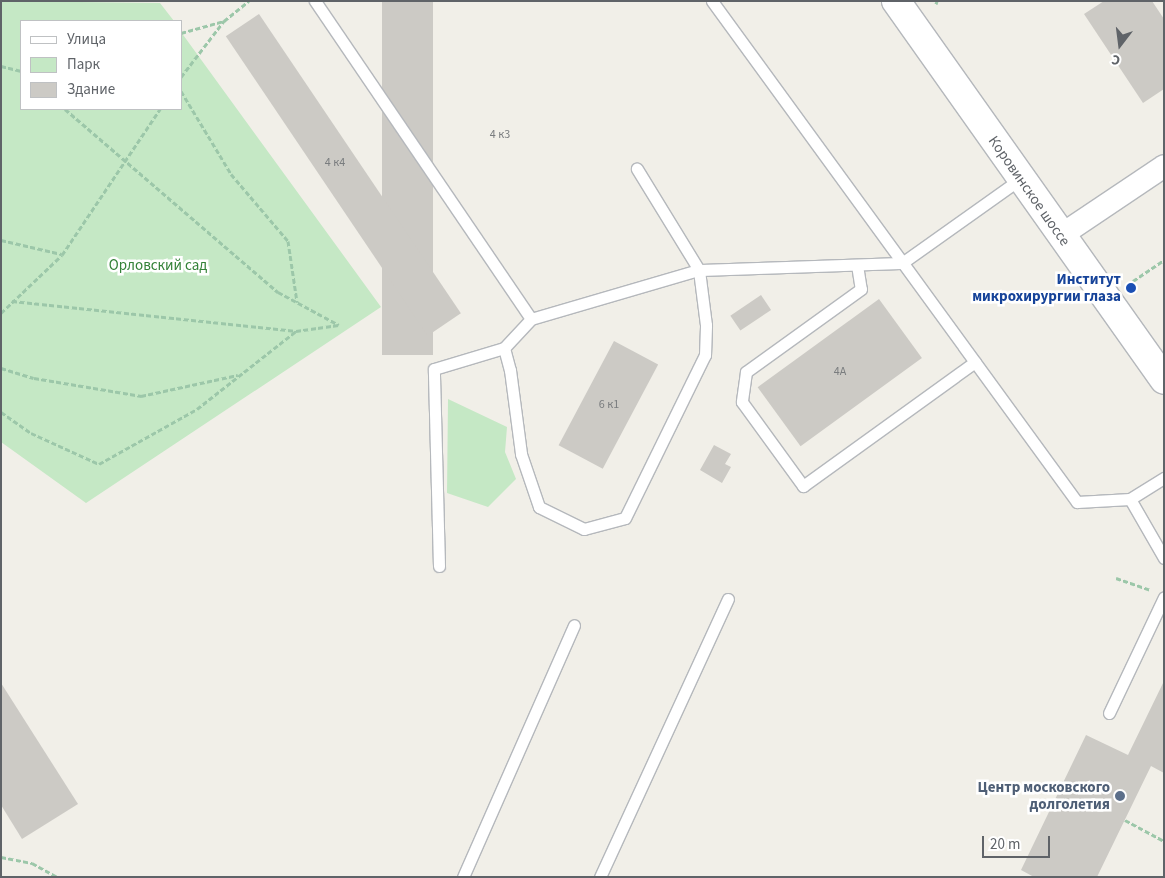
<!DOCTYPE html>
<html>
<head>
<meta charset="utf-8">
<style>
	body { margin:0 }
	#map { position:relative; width:1165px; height:878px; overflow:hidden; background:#f1efe8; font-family:"Source Sans 3",sans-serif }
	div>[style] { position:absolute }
	.green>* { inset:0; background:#c5e8c5 }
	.building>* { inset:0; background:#cccac5; transform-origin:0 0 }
	.path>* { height:3px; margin-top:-1.5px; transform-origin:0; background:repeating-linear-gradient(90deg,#9cc7a9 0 5px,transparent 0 7.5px) }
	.roads { filter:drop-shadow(1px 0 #b5b8bc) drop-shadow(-1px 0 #b5b8bc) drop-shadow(0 1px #b5b8bc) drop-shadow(0 -1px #b5b8bc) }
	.lane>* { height:11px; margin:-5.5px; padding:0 5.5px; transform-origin:5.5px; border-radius:5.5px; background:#fff }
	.street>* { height:22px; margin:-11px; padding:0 11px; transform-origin:11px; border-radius:11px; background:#fff }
	.secondary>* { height:28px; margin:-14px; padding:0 14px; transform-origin:14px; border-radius:14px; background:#fff }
	.dots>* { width:14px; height:14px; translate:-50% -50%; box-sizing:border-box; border:2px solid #fff; border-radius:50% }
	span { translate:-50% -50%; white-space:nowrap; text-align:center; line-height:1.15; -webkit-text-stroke:5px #fff; paint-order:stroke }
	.number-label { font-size:12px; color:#7a7d7f }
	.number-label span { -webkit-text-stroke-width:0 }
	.street-label { font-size:15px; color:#5f6368 }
	.park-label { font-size:15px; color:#348238 }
	.transit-label { font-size:15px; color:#164399; font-weight:700 }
	.right { translate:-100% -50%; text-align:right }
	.service-label { font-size:15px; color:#4e5e75; font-weight:700 }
	.frame { position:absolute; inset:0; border:2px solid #5f6368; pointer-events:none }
	.legend { position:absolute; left:20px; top:20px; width:162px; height:90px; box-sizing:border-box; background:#fff; border:1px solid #bfc1c3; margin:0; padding:6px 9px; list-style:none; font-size:15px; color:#5f6368 }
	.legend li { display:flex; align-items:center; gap:10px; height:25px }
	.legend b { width:25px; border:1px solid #bfc1c3 }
	.north { position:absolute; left:1095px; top:20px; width:50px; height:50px; -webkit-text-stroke:4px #fff; paint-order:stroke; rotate:195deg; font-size:14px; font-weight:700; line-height:20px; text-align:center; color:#5f6368 }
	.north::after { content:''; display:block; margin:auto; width:18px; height:22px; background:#5f6368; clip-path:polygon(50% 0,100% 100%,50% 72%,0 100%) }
	.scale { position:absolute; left:982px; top:836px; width:68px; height:22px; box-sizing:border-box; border:2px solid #5f6368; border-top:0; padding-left:6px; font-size:15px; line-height:18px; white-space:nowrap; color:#5f6368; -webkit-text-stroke:4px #fff; paint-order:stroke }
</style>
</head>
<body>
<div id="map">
	<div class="green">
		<i style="clip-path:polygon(1px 1px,160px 3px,174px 21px,21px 21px,21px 109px,181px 109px,181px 32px,381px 307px,86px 503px,1px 442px)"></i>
		<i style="clip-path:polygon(448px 399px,507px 427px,505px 452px,516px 479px,488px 507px,447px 493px)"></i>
	</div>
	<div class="building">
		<i style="left:382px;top:1px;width:51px;height:354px"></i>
		<i style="clip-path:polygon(1104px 1px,1152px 1px,1164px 19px,1164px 89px,1143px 103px,1084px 14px)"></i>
		<i style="left:259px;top:14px;width:361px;height:40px;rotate:56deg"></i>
		<i style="left:761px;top:295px;width:18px;height:37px;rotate:56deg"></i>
		<i style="left:879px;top:299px;width:73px;height:150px;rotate:54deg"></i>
		<i style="left:614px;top:341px;width:50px;height:118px;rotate:28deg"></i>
		<i style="clip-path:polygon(714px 445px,731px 454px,725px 464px,731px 467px,722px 483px,700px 470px)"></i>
		<i style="clip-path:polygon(1164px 681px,1164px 773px,1151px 766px,1097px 877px,1034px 877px,1021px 870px,1086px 735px,1128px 755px)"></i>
		<i style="clip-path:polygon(1px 683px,78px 804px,22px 839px,1px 805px)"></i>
	</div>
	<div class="path">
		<i style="left:936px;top:4px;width:3px;rotate:-72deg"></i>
		<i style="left:181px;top:33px;width:45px;rotate:-15.6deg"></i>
		<i style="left:1px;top:66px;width:21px;rotate:14deg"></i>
		<i style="left:181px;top:77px;width:71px;rotate:-52.5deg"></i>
		<i style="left:224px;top:21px;width:32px;rotate:-39deg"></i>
		<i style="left:181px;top:91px;width:97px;rotate:58.9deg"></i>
		<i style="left:231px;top:174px;width:88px;rotate:49.6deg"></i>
		<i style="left:288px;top:241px;width:62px;rotate:81.6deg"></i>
		<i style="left:65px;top:109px;width:281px;rotate:40.7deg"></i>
		<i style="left:278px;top:292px;width:69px;rotate:28.4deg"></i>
		<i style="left:1px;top:240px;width:62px;rotate:13.1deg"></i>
		<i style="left:1133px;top:281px;width:37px;rotate:-34deg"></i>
		<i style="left:12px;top:301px;width:286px;rotate:6deg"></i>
		<i style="left:296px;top:331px;width:43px;rotate:-7.9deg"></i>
		<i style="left:1px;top:313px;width:84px;rotate:-43.6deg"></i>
		<i style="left:62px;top:255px;width:176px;rotate:-56.1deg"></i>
		<i style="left:1px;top:368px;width:34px;rotate:17deg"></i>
		<i style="left:34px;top:378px;width:109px;rotate:9.5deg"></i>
		<i style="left:141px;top:396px;width:99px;rotate:-12.2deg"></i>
		<i style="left:1px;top:412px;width:37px;rotate:35deg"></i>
		<i style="left:31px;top:433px;width:75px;rotate:24.5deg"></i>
		<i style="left:99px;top:464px;width:112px;rotate:-29.3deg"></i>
		<i style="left:197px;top:409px;width:126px;rotate:-38.2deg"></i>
		<i style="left:1116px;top:578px;width:37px;rotate:19deg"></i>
		<i style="left:1125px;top:820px;width:44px;rotate:28.3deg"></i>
		<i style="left:1px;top:857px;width:32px;rotate:11deg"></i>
		<i style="left:32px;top:863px;width:29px;rotate:29deg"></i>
	</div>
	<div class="roads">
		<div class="lane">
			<i style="left:315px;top:1px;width:384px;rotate:55.8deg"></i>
			<i style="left:712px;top:1px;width:620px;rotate:53.93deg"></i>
			<i style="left:1077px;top:502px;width:53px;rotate:-3.2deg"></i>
			<i style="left:1130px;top:499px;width:40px;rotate:-32deg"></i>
			<i style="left:857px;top:265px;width:24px;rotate:81deg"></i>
			<i style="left:861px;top:289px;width:142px;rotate:144.2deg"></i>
			<i style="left:746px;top:372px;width:30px;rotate:98deg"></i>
			<i style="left:742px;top:402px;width:104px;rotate:54deg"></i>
			<i style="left:803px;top:486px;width:212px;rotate:-35.8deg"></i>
			<i style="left:504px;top:348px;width:23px;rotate:75deg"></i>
			<i style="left:510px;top:370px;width:85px;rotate:82.5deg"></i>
			<i style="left:521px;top:454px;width:56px;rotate:71.2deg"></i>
			<i style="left:539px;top:507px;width:50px;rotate:26.1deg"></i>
			<i style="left:584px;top:529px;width:42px;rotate:-15deg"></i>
			<i style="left:625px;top:518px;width:182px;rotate:-63.9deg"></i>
			<i style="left:705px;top:355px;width:30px;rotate:-88deg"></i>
			<i style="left:706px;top:325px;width:55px;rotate:-97.3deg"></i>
			<i style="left:699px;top:270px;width:119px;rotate:-121.5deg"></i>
			<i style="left:1130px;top:499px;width:68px;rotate:60deg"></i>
			<i style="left:439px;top:566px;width:197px;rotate:-91.5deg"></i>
			<i style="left:434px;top:369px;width:73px;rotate:-16.7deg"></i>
			<i style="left:504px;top:348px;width:40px;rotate:-47deg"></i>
			<i style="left:531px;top:319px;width:175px;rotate:-16.3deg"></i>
			<i style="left:699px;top:270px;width:203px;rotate:-2deg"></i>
			<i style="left:902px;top:263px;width:145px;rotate:-35.4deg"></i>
			<i style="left:1109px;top:713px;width:128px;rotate:-64.6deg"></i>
			<i style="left:463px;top:877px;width:275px;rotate:-66.2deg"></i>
			<i style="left:600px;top:877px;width:306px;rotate:-65.3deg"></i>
		</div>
		<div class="street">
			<i style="left:1060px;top:236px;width:125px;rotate:-33.9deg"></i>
		</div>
		<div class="secondary">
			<i style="left:896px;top:1px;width:464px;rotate:54.7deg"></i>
		</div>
	</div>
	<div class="dots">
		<i style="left:1131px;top:288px;background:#1a4fb4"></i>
		<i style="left:1120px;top:796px;background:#5c6f8a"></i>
	</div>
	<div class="number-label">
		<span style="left:500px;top:135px">4 к3</span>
		<span style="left:335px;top:163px">4 к4</span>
		<span style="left:840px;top:372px">4А</span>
		<span style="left:609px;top:405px">6 к1</span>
	</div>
	<div class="street-label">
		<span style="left:1029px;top:191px;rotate:55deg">Коровинское шоссе</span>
	</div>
	<div class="park-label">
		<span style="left:158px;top:266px">Орловский сад</span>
	</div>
	<div class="transit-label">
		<span class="right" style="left:1121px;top:288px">Институт<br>микрохирургии глаза</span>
	</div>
	<div class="service-label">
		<span class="right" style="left:1110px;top:796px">Центр московского<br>долголетия</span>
	</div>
	<div class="frame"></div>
	<ul class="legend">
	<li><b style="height:6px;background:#fff"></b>Улица</li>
	<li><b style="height:14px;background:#c5e8c5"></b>Парк</li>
	<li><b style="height:14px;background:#cccac5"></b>Здание</li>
	</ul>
	<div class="north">С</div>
	<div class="scale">20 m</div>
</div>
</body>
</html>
